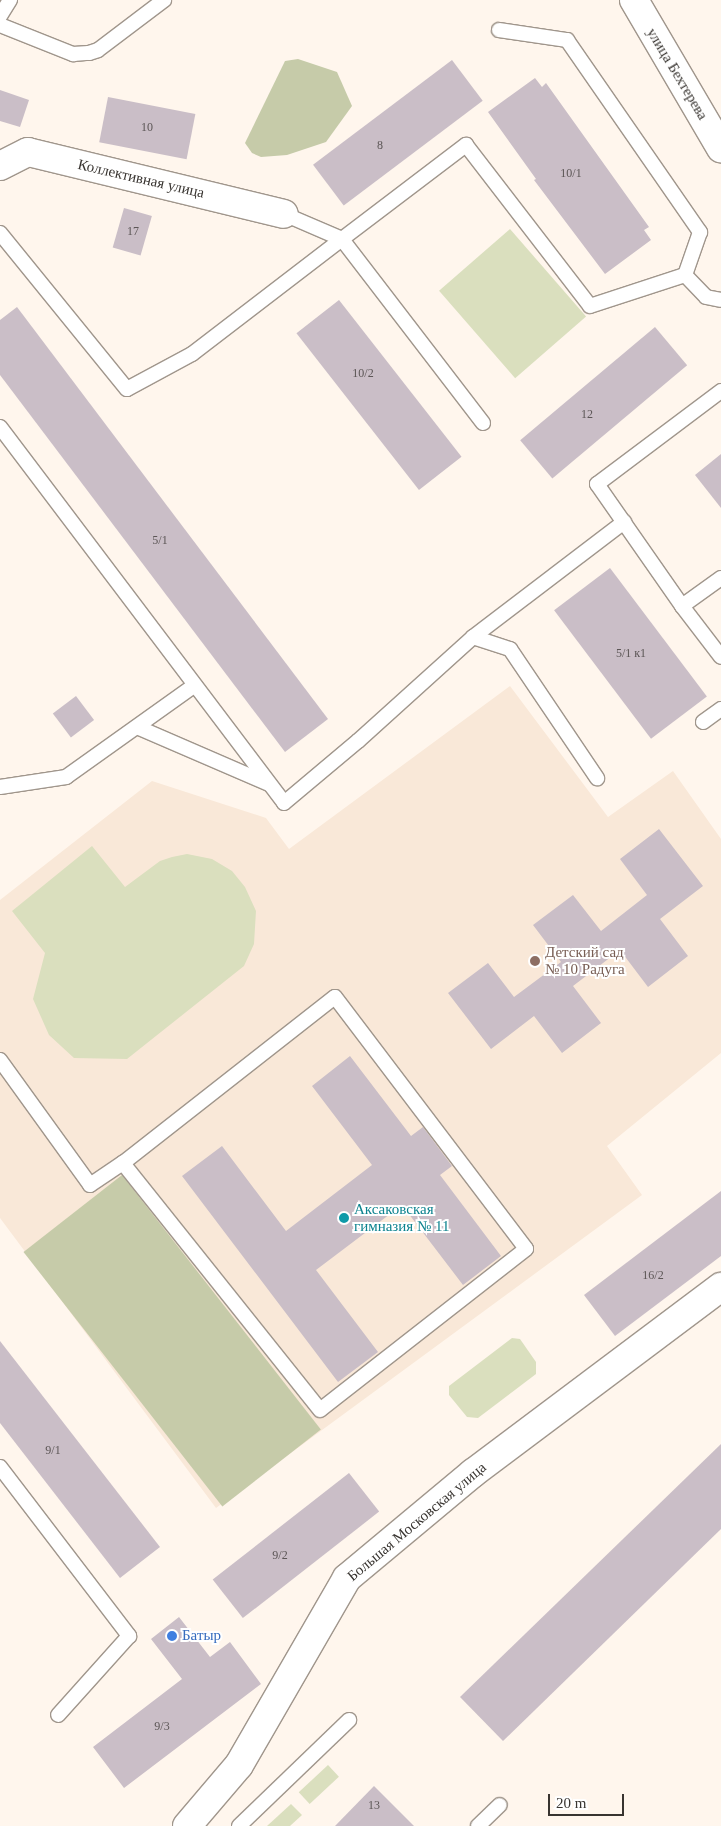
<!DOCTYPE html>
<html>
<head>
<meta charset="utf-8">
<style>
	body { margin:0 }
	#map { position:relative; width:721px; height:1826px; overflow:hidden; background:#fff6ed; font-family:Georgia,serif }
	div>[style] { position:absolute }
	.built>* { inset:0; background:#f9e8d8 }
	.green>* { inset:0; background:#dadfbe; transform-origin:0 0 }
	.forest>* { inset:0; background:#c6cba9; transform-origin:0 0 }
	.building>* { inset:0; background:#cabec7; transform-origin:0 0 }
	.roads { filter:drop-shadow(1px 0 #a0968c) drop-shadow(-1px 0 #a0968c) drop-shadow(0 1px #a0968c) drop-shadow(0 -1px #a0968c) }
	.service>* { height:14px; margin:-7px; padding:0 7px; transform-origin:7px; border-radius:7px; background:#fff }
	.minor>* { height:28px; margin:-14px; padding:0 14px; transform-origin:14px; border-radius:14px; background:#fff }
	.dots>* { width:14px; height:14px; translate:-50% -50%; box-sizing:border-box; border:2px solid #fff; border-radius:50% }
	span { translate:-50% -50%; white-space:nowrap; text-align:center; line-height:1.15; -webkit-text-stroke:4px #fff; paint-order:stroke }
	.number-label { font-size:12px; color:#5c5656 }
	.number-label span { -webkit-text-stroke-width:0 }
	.street-label { font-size:15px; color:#383430 }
	.education-label { font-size:15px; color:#785e54 }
	.left { translate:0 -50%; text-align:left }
	.culture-label { font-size:15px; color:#0d838f }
	.shop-label { font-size:15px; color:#366cbe }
	.scale { position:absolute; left:548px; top:1794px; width:76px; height:22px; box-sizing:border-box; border:2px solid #383430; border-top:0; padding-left:6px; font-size:15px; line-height:18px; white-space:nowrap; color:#383430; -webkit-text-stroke:4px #fff; paint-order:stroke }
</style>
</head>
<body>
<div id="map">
	<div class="built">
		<i style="clip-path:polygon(510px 686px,608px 817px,673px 771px,721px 839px,721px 1053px,607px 1146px,642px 1195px,216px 1508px,0 1218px,0 900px,152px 781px,266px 818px,289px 849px)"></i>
	</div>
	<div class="green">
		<i style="left:510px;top:229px;width:116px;height:94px;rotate:49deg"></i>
		<i style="clip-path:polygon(92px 846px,125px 887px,160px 861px,172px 857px,187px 854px,212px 859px,232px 871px,245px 887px,256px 911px,254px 944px,244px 966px,127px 1059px,74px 1058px,49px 1035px,33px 999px,45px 953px,12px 911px)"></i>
		<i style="clip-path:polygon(512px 1338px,520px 1339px,536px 1362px,536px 1374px,478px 1418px,467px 1417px,449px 1395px,449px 1386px)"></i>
		<i style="left:328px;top:1765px;width:16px;height:40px;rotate:47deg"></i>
		<i style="clip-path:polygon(291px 1804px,302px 1815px,290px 1826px,267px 1826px)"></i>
	</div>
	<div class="forest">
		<i style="clip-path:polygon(298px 59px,337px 72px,352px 106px,326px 142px,287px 155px,261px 157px,252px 153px,245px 143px,285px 61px)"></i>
		<i style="left:122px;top:1175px;width:323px;height:125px;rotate:52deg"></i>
	</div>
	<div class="building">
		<i style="left:452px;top:60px;width:51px;height:174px;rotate:53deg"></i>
		<i style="clip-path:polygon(535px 78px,542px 87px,546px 83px,649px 227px,644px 230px,651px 240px,605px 274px,534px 180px,536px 179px,488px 112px)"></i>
		<i style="clip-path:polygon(0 90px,29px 100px,20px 127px,0 121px)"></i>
		<i style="left:108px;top:97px;width:89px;height:46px;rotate:11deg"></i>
		<i style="left:124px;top:208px;width:29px;height:41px;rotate:16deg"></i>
		<i style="left:339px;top:300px;width:199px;height:54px;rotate:52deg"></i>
		<i style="clip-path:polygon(17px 307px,328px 719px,285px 752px,0 375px,0 320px)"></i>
		<i style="left:655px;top:327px;width:50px;height:176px;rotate:50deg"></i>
		<i style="clip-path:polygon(721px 454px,721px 508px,695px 475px)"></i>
		<i style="left:610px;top:568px;width:161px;height:70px;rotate:53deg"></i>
		<i style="left:76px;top:696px;width:30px;height:29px;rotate:53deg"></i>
		<i style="clip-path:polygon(659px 829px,703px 886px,660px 919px,688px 956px,648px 987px,620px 950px,573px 986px,601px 1023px,562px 1053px,534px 1016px,491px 1049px,448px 993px,488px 963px,514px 997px,561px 962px,533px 925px,573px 895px,601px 931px,647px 895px,620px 859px)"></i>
		<i style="clip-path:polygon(350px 1056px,411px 1136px,423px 1127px,452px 1166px,440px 1175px,501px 1256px,463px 1285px,402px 1205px,316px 1270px,378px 1352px,338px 1382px,182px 1176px,222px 1146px,286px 1231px,372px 1165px,312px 1086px)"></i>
		<i style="clip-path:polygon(721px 1191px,721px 1256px,615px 1336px,584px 1295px)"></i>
		<i style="clip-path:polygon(0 1341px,160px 1547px,120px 1578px,0 1423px)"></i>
		<i style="clip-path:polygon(721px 1444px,721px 1529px,503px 1741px,460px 1697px)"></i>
		<i style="left:349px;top:1473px;width:49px;height:173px;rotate:52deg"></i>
		<i style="clip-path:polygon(179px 1617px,210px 1657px,230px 1642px,261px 1684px,124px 1788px,93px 1747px,182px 1679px,151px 1639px)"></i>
		<i style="clip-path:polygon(374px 1786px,414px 1826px,335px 1826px)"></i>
	</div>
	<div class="roads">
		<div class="service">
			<i style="left:0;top:16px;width:19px;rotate:-58deg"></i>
			<i style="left:0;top:25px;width:79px;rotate:21.7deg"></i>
			<i style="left:73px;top:54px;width:16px;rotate:-4deg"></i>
			<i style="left:89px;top:53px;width:9px;rotate:-18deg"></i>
			<i style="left:98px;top:50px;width:83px;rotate:-37.1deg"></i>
			<i style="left:499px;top:30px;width:69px;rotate:8.4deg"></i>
			<i style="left:567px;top:40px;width:234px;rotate:55.3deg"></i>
			<i style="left:700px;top:232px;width:46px;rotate:109.2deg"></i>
			<i style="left:0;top:233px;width:201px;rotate:50.9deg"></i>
			<i style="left:127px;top:389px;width:74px;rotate:-28.3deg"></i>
			<i style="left:192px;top:354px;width:189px;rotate:-37.5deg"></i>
			<i style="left:342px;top:239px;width:63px;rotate:-156.7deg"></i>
			<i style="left:685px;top:275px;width:30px;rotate:46deg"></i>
			<i style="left:706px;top:297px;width:15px;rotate:11deg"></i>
			<i style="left:721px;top:391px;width:155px;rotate:143.1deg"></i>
			<i style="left:597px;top:484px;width:149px;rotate:55.1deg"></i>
			<i style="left:682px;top:606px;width:64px;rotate:52.6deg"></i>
			<i style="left:483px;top:423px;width:232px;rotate:-127.5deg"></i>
			<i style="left:342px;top:239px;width:156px;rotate:-37.2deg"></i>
			<i style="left:466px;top:145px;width:203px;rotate:52.4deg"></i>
			<i style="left:590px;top:306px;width:100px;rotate:-18.1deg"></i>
			<i style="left:0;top:427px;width:471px;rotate:52.9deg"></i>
			<i style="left:284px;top:803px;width:97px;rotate:-40deg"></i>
			<i style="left:358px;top:741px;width:155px;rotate:-42.1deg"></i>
			<i style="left:473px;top:637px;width:39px;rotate:18deg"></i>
			<i style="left:510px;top:649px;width:156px;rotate:56deg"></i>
			<i style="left:682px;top:606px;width:48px;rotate:-35.7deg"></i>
			<i style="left:473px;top:637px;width:190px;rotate:-37.3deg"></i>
			<i style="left:703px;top:722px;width:22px;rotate:-36deg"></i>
			<i style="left:137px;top:727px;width:144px;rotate:23.4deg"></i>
			<i style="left:0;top:787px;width:67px;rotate:-8.6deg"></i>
			<i style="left:66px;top:777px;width:158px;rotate:-35.5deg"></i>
			<i style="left:0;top:1060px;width:154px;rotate:54.2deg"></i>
			<i style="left:90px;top:1185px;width:40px;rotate:-34deg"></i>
			<i style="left:123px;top:1163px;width:269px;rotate:-38.1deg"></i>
			<i style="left:335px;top:997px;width:316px;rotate:52.8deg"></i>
			<i style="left:526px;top:1249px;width:261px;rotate:142deg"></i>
			<i style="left:320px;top:1410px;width:316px;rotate:-128.6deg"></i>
			<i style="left:0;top:1467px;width:213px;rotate:52.6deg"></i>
			<i style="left:129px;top:1636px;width:106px;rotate:131.9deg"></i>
			<i style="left:239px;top:1826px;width:153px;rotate:-43.9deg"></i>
			<i style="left:478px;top:1826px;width:30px;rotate:-44deg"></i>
		</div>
		<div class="minor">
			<i style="left:634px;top:0;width:172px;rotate:59.6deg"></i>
			<i style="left:0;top:166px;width:31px;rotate:-27deg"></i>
			<i style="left:28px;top:152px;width:263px;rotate:13.6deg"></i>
			<i style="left:187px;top:1826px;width:80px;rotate:-49.6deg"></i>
			<i style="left:239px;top:1765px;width:216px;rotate:-60deg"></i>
			<i style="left:347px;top:1578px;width:164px;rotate:-39.8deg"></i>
			<i style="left:473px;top:1473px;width:310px;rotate:-36.9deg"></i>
		</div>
	</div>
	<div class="dots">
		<i style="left:535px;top:961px;background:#8d6e63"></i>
		<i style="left:344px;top:1218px;background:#0f9aa8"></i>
		<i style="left:172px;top:1636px;background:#3f7fe0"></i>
	</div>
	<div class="number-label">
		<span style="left:147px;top:128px">10</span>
		<span style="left:380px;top:146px">8</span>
		<span style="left:571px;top:174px">10/1</span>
		<span style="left:133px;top:232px">17</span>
		<span style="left:363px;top:374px">10/2</span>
		<span style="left:587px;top:415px">12</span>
		<span style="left:160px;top:541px">5/1</span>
		<span style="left:631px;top:654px">5/1 к1</span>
		<span style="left:653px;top:1276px">16/2</span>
		<span style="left:53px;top:1451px">9/1</span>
		<span style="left:280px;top:1556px">9/2</span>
		<span style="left:162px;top:1727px">9/3</span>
		<span style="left:374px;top:1806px">13</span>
	</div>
	<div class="street-label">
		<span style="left:677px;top:74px;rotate:59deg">улица Бехтерева</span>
		<span style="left:141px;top:179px;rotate:13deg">Коллективная улица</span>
		<span style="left:417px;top:1522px;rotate:-40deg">Большая Московская улица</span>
	</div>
	<div class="education-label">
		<span class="left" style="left:545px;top:961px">Детский сад<br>№ 10 Радуга</span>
	</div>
	<div class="culture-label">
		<span class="left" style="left:354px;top:1218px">Аксаковская<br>гимназия № 11</span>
	</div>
	<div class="shop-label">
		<span class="left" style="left:182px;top:1636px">Батыр</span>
	</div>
	<div class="scale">20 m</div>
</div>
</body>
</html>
